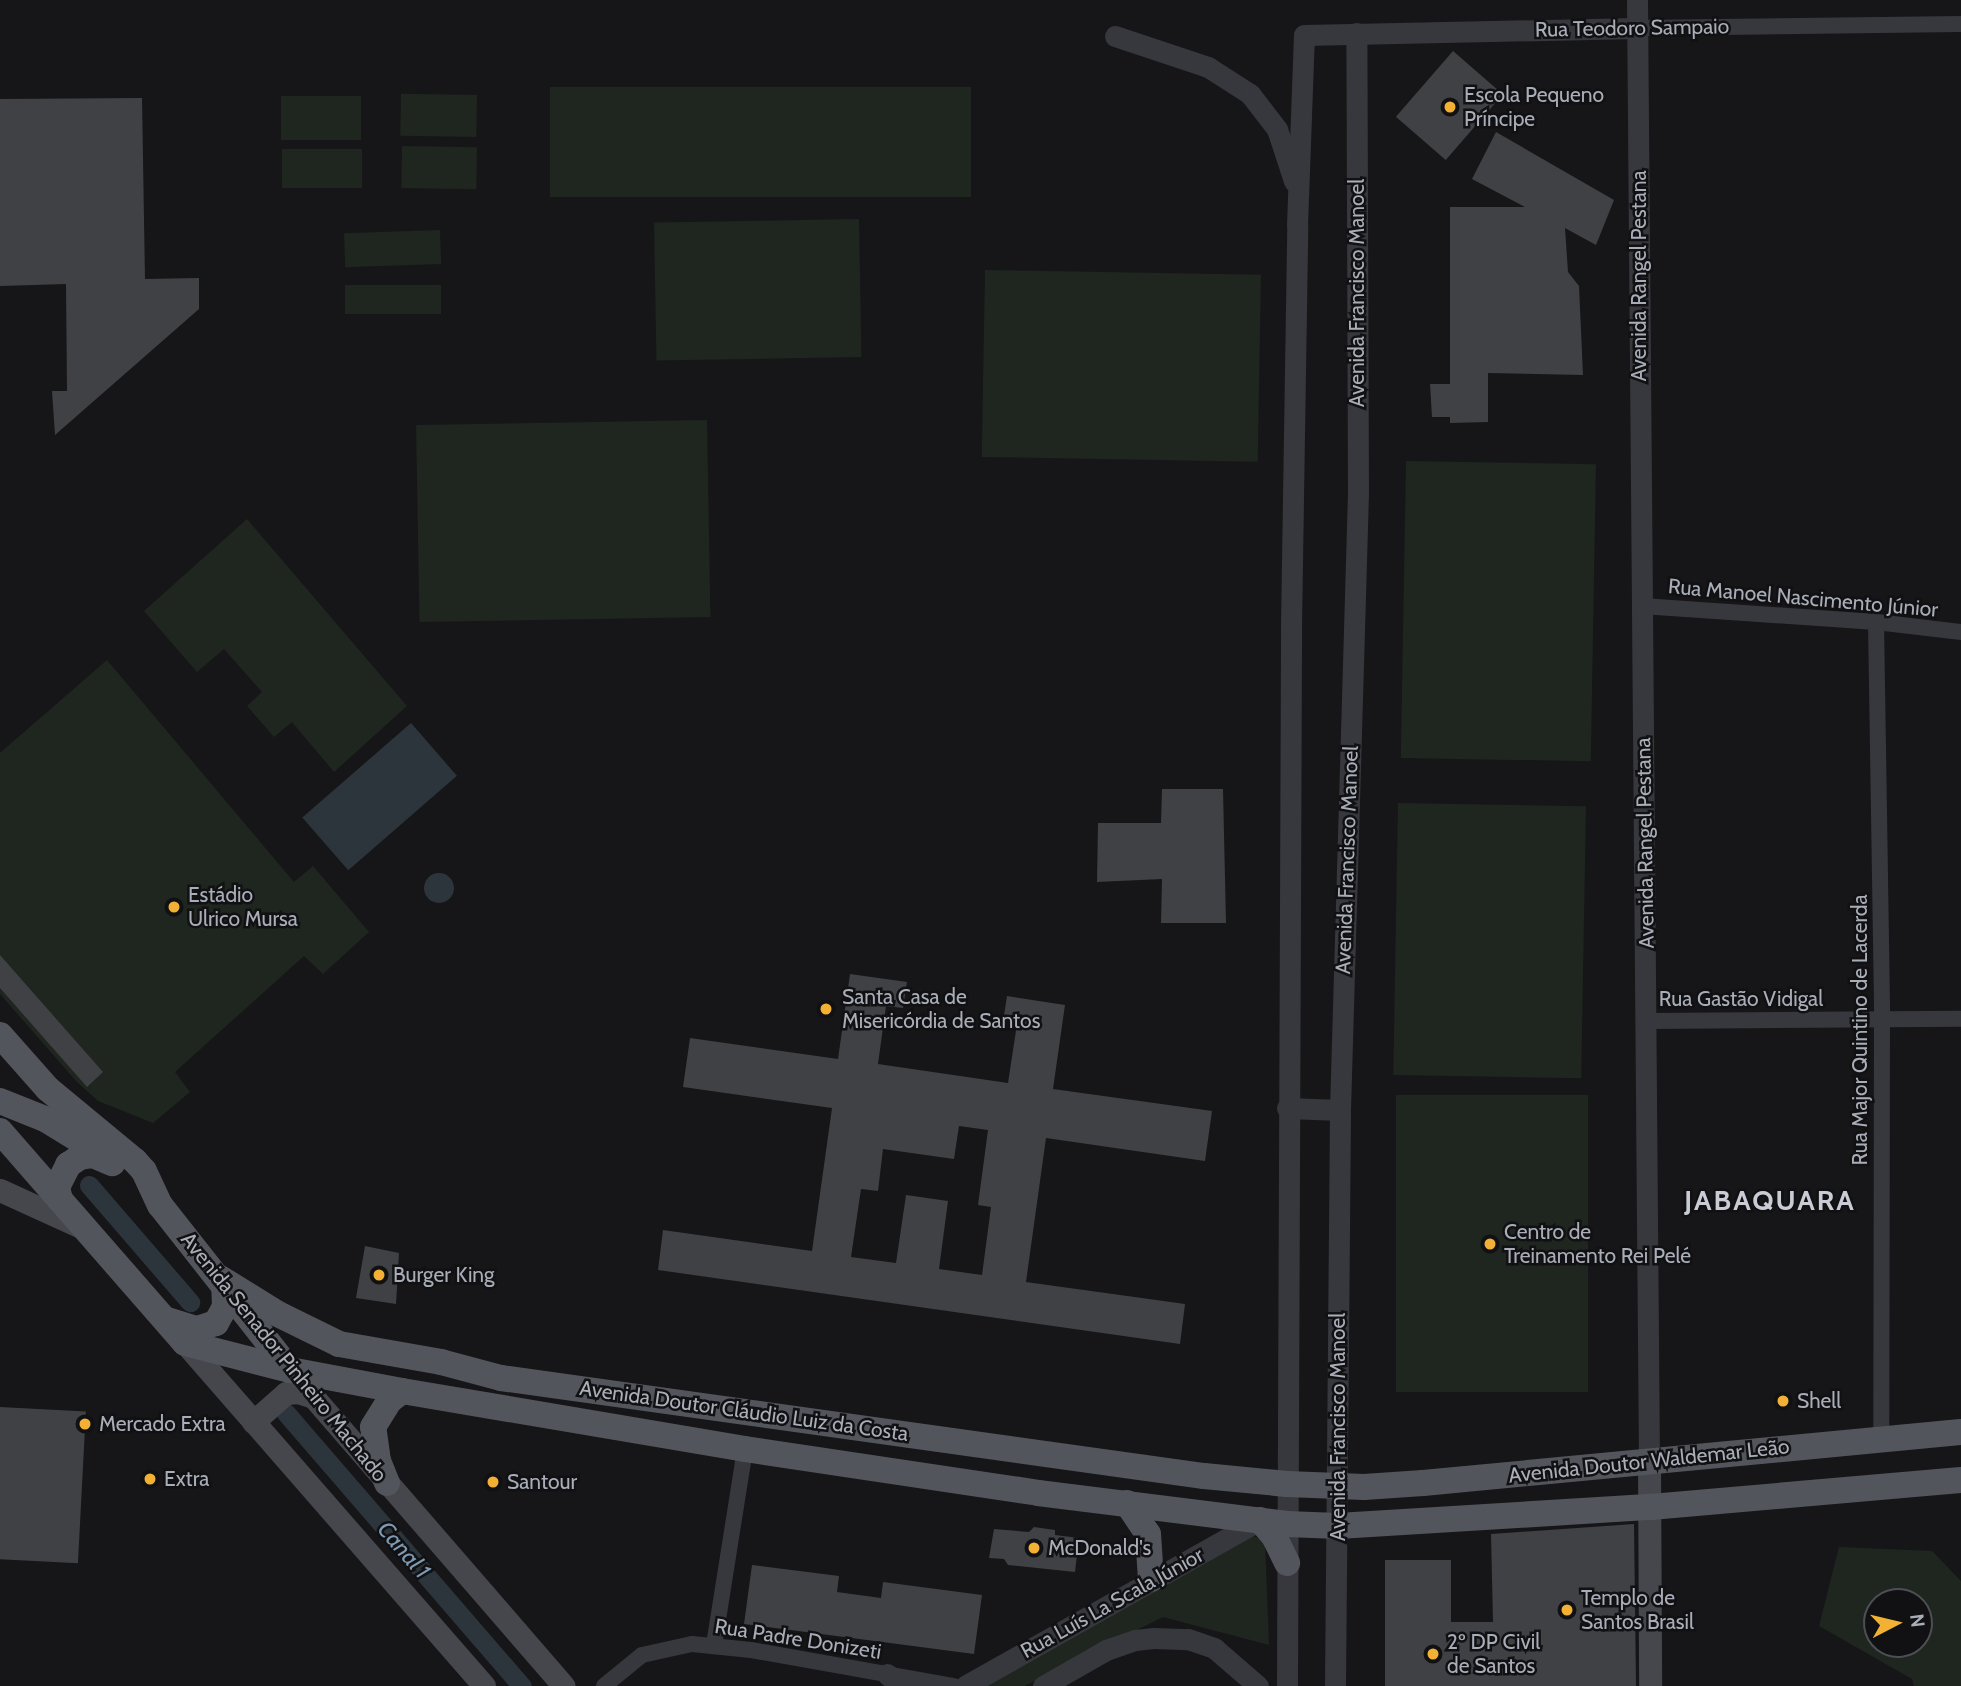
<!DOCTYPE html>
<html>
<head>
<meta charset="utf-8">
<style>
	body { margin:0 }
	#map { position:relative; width:1961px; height:1686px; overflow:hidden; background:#161618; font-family:Cabin,sans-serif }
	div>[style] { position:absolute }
	.green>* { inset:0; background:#1e261f; transform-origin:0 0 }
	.water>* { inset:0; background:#2c353c; transform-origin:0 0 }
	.round { border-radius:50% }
	.canal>* { height:19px; margin:-9.5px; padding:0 9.5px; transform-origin:9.5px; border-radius:9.5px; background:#2c353c }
	.building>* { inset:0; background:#404145; transform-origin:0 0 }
	.minor>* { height:16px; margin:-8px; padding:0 8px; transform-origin:8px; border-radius:8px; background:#37383d }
	.tertiary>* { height:21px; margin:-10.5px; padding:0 10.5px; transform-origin:10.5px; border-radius:10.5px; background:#37383d }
	.secondary>* { height:23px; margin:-11.5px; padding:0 11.5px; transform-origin:11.5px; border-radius:11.5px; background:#45474d }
	.primary>* { height:26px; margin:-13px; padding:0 13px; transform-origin:13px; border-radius:13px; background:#53555c }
	.dots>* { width:19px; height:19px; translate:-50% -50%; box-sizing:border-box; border:4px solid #111113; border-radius:50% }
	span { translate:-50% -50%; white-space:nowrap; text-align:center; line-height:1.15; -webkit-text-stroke:5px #111113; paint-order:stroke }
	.street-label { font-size:21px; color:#a8adb8 }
	.poi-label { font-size:21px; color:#a8adb8 }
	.left { translate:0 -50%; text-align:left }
	.water-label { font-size:23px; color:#7f9bb3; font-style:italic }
	.district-label { font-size:28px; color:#c9ccd4; font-weight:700; letter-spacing:2px }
	.north { position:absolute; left:1863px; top:1588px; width:70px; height:70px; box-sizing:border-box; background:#111113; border:2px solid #4d4f55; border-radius:50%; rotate:83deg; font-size:19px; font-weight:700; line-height:28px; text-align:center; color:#a8adb8 }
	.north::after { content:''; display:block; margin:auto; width:24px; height:32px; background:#f2b134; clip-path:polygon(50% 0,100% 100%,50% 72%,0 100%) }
</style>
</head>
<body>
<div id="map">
	<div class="green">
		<i style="left:971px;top:87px;width:110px;height:421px;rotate:90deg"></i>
		<i style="left:477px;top:95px;width:42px;height:76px;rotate:91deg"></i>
		<i style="left:361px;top:96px;width:44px;height:80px;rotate:90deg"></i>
		<i style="left:402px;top:146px;width:75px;height:42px;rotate:1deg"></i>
		<i style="left:362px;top:149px;width:39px;height:80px;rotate:90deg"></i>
		<i style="left:859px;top:219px;width:138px;height:205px;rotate:89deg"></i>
		<i style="left:440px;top:230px;width:34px;height:96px;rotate:88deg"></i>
		<i style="left:985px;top:270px;width:276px;height:187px;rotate:1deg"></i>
		<i style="left:441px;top:285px;width:29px;height:96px;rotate:90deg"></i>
		<i style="left:707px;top:420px;width:197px;height:291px;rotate:89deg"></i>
		<i style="left:1406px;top:461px;width:190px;height:297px;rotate:1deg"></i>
		<i style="clip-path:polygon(247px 519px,407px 706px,334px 772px,292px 722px,274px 737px,247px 706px,262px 692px,224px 649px,197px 672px,144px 611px)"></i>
		<i style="clip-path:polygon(107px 660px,294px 882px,313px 866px,369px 932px,323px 974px,304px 956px,175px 1072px,190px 1092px,153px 1123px,98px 1101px,76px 1081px,0 994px,0 753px)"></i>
		<i style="left:1398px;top:803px;width:188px;height:272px;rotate:1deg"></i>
		<i style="left:1588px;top:1095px;width:297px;height:192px;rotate:90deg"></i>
		<i style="clip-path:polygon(1251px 1535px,1265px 1541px,1269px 1645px,1163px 1617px,1025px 1686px,982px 1686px)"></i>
		<i style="clip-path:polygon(evenodd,1839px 1547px,1932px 1551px,1961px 1581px,1961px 1686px,1914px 1686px,1912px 1679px,1819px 1626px,1839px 1547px,1919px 1602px,1919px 1644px,1877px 1644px,1877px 1602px,1919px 1602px)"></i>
	</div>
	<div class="water">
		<i style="left:411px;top:723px;width:70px;height:144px;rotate:49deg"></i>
		<i class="round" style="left:424px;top:873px;width:30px;height:30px"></i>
	</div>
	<div class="canal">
		<i style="left:89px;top:1185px;width:155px;rotate:49.2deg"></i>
		<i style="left:286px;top:1413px;width:361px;rotate:49.2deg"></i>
	</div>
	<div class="building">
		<i style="left:1453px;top:51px;width:66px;height:87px;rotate:41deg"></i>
		<i style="clip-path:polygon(142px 98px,145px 279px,199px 278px,199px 309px,55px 435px,52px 391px,67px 391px,66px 284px,0 286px,0 99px)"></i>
		<i style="clip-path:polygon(1496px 132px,1614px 200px,1596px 245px,1565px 228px,1568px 272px,1579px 286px,1583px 375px,1488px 373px,1488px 422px,1450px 423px,1450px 417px,1432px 417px,1430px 384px,1450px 384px,1450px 207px,1525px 207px,1472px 179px)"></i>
		<i style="clip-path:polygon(1162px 789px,1223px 789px,1226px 923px,1161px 923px,1162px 879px,1097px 882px,1098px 823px,1161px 823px)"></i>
		<i style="clip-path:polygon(0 955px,103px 1072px,87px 1087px,0 988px)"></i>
		<i style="clip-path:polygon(evenodd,850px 974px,907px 982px,903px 1008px,886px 1006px,878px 1064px,1008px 1083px,1017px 1024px,1003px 1022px,1007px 996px,1065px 1005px,1053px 1089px,1212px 1111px,1205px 1161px,1046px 1138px,1026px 1282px,1185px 1304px,1180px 1344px,658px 1270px,663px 1230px,812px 1251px,832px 1108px,683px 1087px,690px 1038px,838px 1059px,850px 974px,959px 1126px,988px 1130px,978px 1205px,991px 1207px,982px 1275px,939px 1269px,948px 1201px,906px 1195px,896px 1263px,851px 1257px,861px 1189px,878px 1191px,883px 1149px,954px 1159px,959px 1126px)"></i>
		<i style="clip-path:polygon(365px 1246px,399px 1253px,396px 1304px,356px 1298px)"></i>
		<i style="left:0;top:1407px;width:86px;height:152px;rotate:3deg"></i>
		<i style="clip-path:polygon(1634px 1524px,1636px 1686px,1385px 1686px,1385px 1560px,1451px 1560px,1451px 1622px,1493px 1622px,1491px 1534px)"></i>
		<i style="clip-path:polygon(1034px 1527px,1055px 1530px,1055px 1535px,1079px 1538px,1075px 1572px,1008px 1565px,1004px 1559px,989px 1558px,994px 1529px,1029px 1532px)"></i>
		<i style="clip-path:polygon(752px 1565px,839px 1576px,837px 1592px,881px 1598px,883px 1582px,982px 1595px,974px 1654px,744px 1624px)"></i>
	</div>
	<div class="minor">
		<i style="left:1637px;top:28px;width:324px;rotate:-0.7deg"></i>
		<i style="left:1642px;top:606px;width:235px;rotate:3.9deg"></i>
		<i style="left:1876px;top:622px;width:86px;rotate:6.7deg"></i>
		<i style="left:1876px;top:622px;width:398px;rotate:89.1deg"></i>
		<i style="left:1882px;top:1020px;width:417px;rotate:90.1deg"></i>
		<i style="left:1647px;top:1021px;width:314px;rotate:-0.4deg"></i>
		<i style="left:714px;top:1645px;width:198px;rotate:-81deg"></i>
		<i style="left:604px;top:1686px;width:49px;rotate:-39.2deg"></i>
		<i style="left:642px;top:1655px;width:51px;rotate:-12.4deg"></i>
		<i style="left:692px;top:1644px;width:59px;rotate:5.8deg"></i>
		<i style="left:751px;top:1650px;width:206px;rotate:10.1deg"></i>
	</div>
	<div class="tertiary">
		<i style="left:1637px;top:0;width:1462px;rotate:89.53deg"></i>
		<i style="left:1115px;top:36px;width:98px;rotate:18.4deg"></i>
		<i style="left:1208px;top:67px;width:50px;rotate:32.7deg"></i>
		<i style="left:1250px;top:94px;width:44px;rotate:52.4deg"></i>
		<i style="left:1277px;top:129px;width:55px;rotate:71.9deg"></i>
		<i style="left:1287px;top:1108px;width:53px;rotate:2.2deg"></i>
		<i style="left:887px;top:1674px;width:18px;rotate:43deg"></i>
		<i style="left:965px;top:1686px;width:338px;rotate:-29.4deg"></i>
		<i style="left:1043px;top:1686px;width:73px;rotate:-29.7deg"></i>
		<i style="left:1106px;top:1650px;width:31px;rotate:-19deg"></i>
		<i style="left:1135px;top:1640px;width:19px;rotate:-6deg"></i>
		<i style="left:1154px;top:1638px;width:34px;rotate:2deg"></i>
		<i style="left:1188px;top:1639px;width:28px;rotate:19deg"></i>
		<i style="left:1214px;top:1648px;width:58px;rotate:40.8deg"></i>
		<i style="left:1287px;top:1686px;width:1060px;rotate:-89.78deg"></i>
		<i style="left:1291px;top:626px;width:401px;rotate:-89.1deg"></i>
		<i style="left:1297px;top:225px;width:190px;rotate:-87.9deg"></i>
		<i style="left:1304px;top:35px;width:333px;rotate:-1.2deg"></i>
		<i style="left:1335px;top:1686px;width:576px;rotate:-89.5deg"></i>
		<i style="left:1340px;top:1110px;width:617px;rotate:-88.33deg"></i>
		<i style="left:1358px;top:493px;width:460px;rotate:-90.2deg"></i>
	</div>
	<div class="secondary">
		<i style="left:0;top:1190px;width:91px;rotate:24.6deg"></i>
		<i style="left:185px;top:1343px;width:455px;rotate:48.9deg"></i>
		<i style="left:290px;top:1370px;width:418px;rotate:49.1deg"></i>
		<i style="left:253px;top:1422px;width:44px;rotate:-41.3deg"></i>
		<i style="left:286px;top:1393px;width:12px;rotate:-5deg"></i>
		<i style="left:298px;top:1392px;width:13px;rotate:18deg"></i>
		<i style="left:1649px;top:1462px;width:224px;rotate:89.7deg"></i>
	</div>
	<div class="primary">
		<i style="left:0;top:1035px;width:72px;rotate:48.4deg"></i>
		<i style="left:48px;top:1089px;width:113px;rotate:39.6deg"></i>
		<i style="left:135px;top:1161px;width:13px;rotate:48deg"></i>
		<i style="left:144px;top:1171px;width:38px;rotate:65deg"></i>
		<i style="left:160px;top:1205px;width:210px;rotate:51.8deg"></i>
		<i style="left:0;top:1101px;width:48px;rotate:21.8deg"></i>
		<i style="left:45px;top:1119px;width:73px;rotate:31.5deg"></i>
		<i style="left:0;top:1131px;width:281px;rotate:48.9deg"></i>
		<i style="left:185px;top:1343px;width:108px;rotate:14.4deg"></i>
		<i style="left:290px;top:1370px;width:114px;rotate:10.6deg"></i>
		<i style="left:402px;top:1391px;width:348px;rotate:9.6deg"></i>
		<i style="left:745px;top:1449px;width:296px;rotate:8.5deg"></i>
		<i style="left:1038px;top:1493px;width:251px;rotate:7.1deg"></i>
		<i style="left:1287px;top:1524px;width:51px;rotate:2.2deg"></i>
		<i style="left:1338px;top:1526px;width:314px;rotate:-3.5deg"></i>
		<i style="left:1651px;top:1507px;width:311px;rotate:-5deg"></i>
		<i style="left:60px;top:1200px;width:13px;rotate:-103deg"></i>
		<i style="left:57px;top:1187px;width:25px;rotate:-63deg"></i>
		<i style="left:68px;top:1165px;width:14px;rotate:-34deg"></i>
		<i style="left:80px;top:1157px;width:13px;rotate:-9deg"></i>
		<i style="left:93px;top:1155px;width:21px;rotate:23deg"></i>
		<i style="left:220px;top:1278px;width:68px;rotate:31.8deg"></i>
		<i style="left:278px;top:1314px;width:68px;rotate:26.2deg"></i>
		<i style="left:339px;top:1344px;width:104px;rotate:10deg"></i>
		<i style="left:441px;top:1362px;width:62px;rotate:14.9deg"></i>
		<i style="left:501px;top:1378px;width:710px;rotate:7.94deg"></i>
		<i style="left:1204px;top:1476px;width:83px;rotate:5.5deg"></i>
		<i style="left:1287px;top:1484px;width:77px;rotate:2.2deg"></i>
		<i style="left:1364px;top:1487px;width:59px;rotate:-3.9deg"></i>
		<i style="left:1423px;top:1483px;width:540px;rotate:-5.42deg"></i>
		<i style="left:167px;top:1320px;width:31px;rotate:17deg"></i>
		<i style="left:197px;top:1329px;width:20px;rotate:-18deg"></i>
		<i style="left:216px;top:1323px;width:18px;rotate:-61deg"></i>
		<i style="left:225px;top:1307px;width:24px;rotate:-92deg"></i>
		<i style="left:387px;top:1483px;width:24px;rotate:-112deg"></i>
		<i style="left:378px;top:1461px;width:34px;rotate:-98deg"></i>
		<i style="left:373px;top:1427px;width:31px;rotate:-58deg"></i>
		<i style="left:389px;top:1401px;width:16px;rotate:-38deg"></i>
		<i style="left:1127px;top:1503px;width:37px;rotate:56deg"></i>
		<i style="left:1148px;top:1534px;width:45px;rotate:86.2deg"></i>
		<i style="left:1260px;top:1520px;width:21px;rotate:49deg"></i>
		<i style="left:1274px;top:1536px;width:30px;rotate:64deg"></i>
	</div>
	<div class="dots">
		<i style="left:1450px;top:107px;background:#f2b134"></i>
		<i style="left:174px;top:907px;background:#f2b134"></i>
		<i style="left:826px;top:1009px;background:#f2b134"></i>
		<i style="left:1490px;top:1244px;background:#f2b134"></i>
		<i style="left:379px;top:1275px;background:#f2b134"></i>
		<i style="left:1783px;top:1401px;background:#f2b134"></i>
		<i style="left:85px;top:1424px;background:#f2b134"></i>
		<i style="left:150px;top:1479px;background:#f2b134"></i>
		<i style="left:493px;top:1482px;background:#f2b134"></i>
		<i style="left:1034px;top:1548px;background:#f2b134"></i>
		<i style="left:1567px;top:1610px;background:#f2b134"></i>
		<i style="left:1433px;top:1654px;background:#f2b134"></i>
	</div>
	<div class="street-label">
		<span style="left:1632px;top:28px;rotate:-1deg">Rua Teodoro Sampaio</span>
		<span style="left:1639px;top:276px;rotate:-90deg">Avenida Rangel Pestana</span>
		<span style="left:1357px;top:293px;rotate:-90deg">Avenida Francisco Manoel</span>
		<span style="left:1803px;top:598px;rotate:5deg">Rua Manoel Nascimento Júnior</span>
		<span style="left:1645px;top:843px;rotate:-91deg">Avenida Rangel Pestana</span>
		<span style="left:1347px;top:860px;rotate:-88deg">Avenida Francisco Manoel</span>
		<span style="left:1741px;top:999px">Rua Gastão Vidigal</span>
		<span style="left:1860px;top:1030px;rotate:-90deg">Rua Major Quintino de Lacerda</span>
		<span style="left:284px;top:1357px;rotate:51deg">Avenida Senador Pinheiro Machado</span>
		<span style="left:744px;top:1411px;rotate:8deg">Avenida Doutor Cláudio Luiz da Costa</span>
		<span style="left:1338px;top:1427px;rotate:-90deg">Avenida Francisco Manoel</span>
		<span style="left:1649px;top:1461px;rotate:-6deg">Avenida Doutor Waldemar Leão</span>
		<span style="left:1112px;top:1603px;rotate:-29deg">Rua Luís La Scala Júnior</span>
		<span style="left:798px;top:1639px;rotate:9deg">Rua Padre Donizeti</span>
	</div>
	<div class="poi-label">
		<span class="left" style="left:1464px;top:107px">Escola Pequeno<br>Príncipe</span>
		<span class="left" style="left:188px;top:907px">Estádio<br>Ulrico Mursa</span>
		<span class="left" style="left:842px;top:1009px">Santa Casa de<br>Misericórdia de Santos</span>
		<span class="left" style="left:1504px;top:1244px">Centro de<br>Treinamento Rei Pelé</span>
		<span class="left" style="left:393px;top:1275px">Burger King</span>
		<span class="left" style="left:1797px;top:1401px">Shell</span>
		<span class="left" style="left:99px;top:1424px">Mercado Extra</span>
		<span class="left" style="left:164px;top:1479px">Extra</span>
		<span class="left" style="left:507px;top:1482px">Santour</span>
		<span class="left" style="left:1048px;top:1548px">McDonald's</span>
		<span class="left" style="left:1581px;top:1610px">Templo de<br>Santos Brasil</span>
		<span class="left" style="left:1447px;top:1654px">2º DP Civil<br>de Santos</span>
	</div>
	<div class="water-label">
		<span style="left:404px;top:1550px;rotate:49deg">Canal 1</span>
	</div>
	<div class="district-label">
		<span style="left:1770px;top:1200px">JABAQUARA</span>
	</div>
	<div class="north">N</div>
</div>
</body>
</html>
